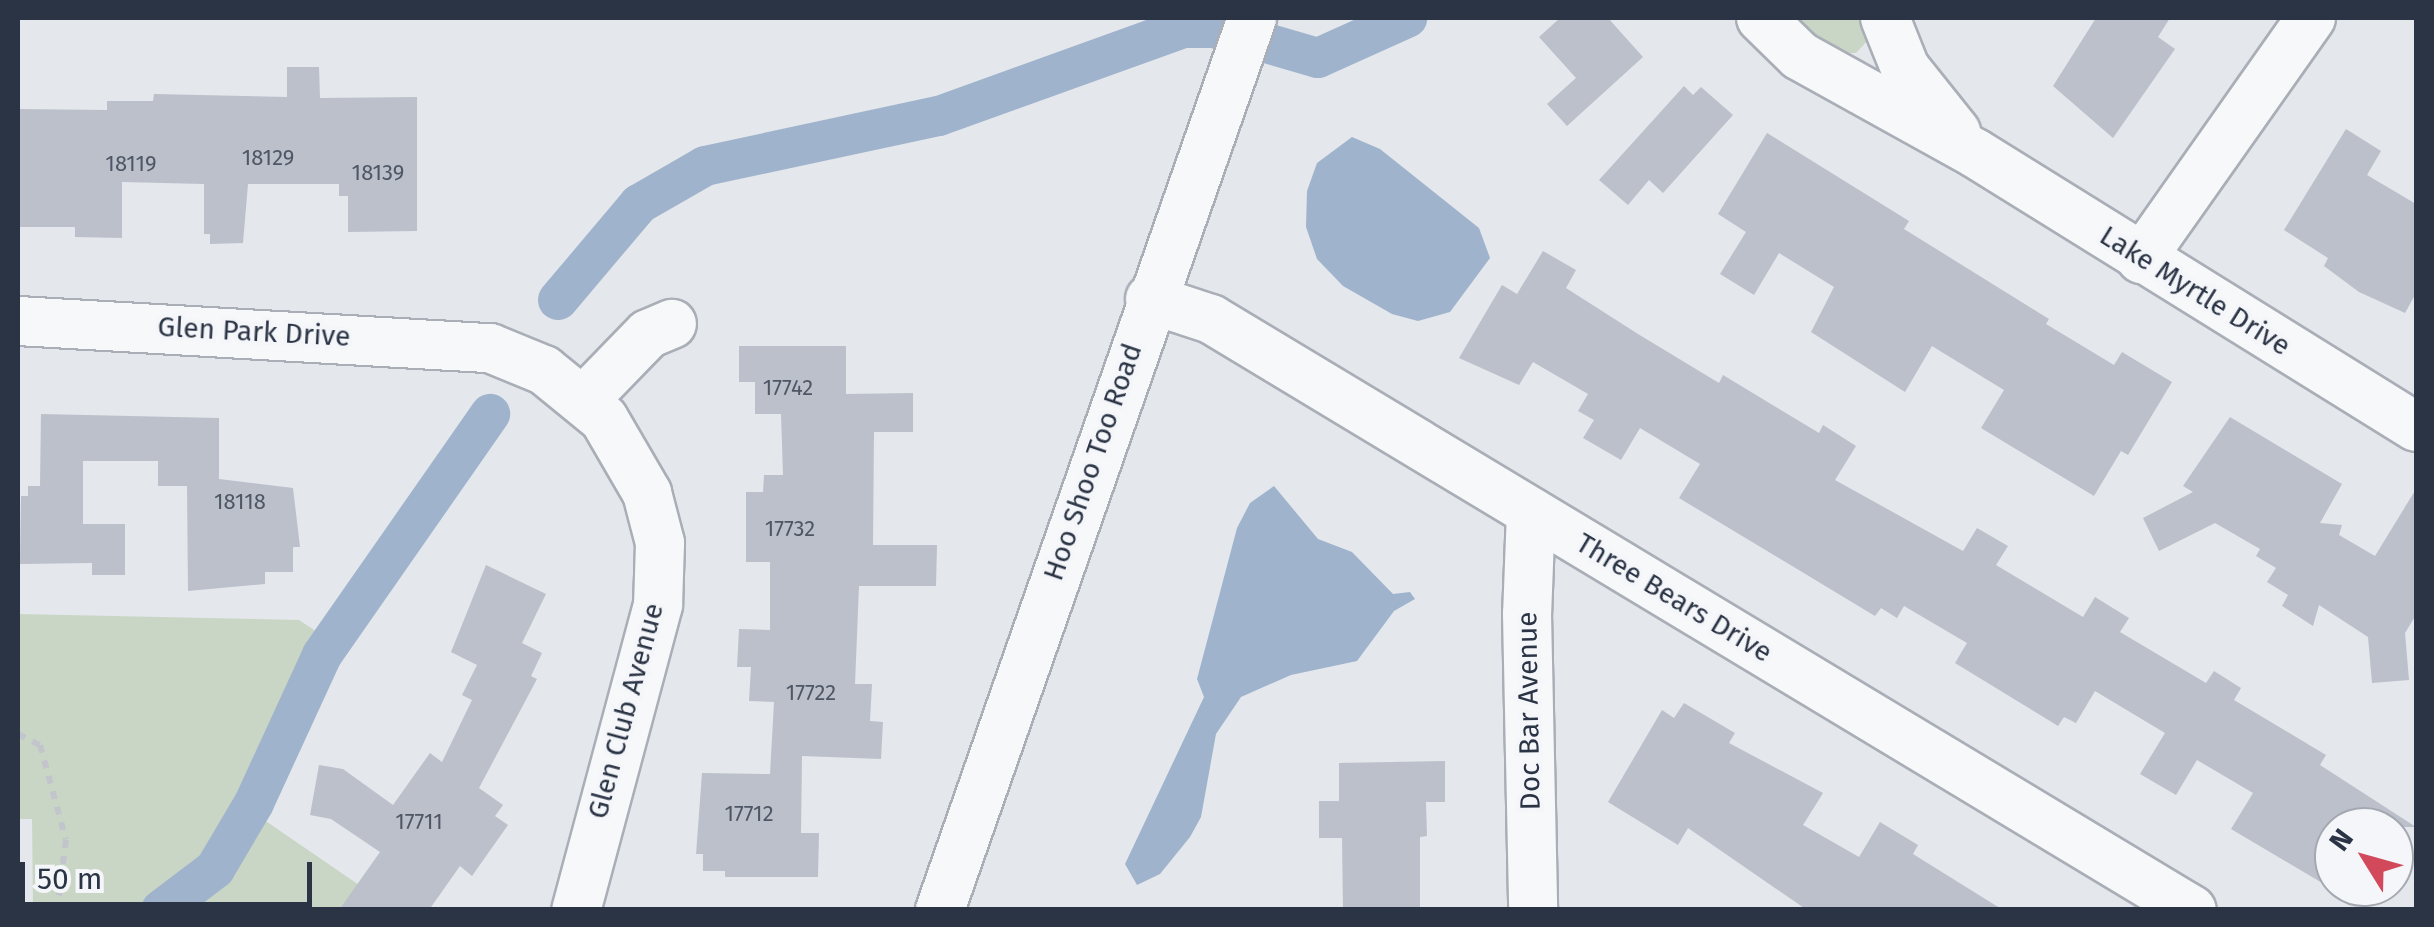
<!DOCTYPE html>
<html>
<head>
<meta charset="utf-8">
<style>
	body { margin:0 }
	#map { position:relative; width:2434px; height:927px; overflow:hidden; background:#e4e7ec; font-family:"Fira Sans",sans-serif }
	div>[style] { position:absolute }
	.green>* { inset:0; background:#c9d6c5 }
	.water>* { inset:0; background:#9fb4cc }
	.canal>* { height:40px; margin:-20px; padding:0 20px; transform-origin:20px; border-radius:20px; background:#9fb4cc }
	.building>* { inset:0; background:#bbc0ca }
	.path>* { height:6px; margin-top:-3px; transform-origin:0; background:repeating-linear-gradient(90deg,#c2c5cb 0 8px,transparent 0 16px) }
	.roads { filter:drop-shadow(2px 0 #a9aeb7) drop-shadow(-2px 0 #a9aeb7) drop-shadow(0 2px #a9aeb7) drop-shadow(0 -2px #a9aeb7) }
	.minor>* { height:48px; margin:-24px; padding:0 24px; transform-origin:24px; border-radius:24px; background:#f7f8fa }
	span { translate:-50% -50%; white-space:nowrap; text-align:center; line-height:1.15; -webkit-text-stroke:8px #f4f6f9; paint-order:stroke }
	.number-label { font-size:22px; color:#4f5766 }
	.number-label span { -webkit-text-stroke-width:0 }
	.street-label { font-size:28px; color:#2b3445 }
	.frame { position:absolute; inset:0; border:20px solid #2b3445; pointer-events:none }
	.north { position:absolute; left:2314px; top:807px; width:100px; height:100px; box-sizing:border-box; background:#f4f6f9; border:2px solid #a4a8b1; border-radius:50%; rotate:307deg; font-size:28px; font-weight:700; line-height:40px; text-align:center; color:#2b3445 }
	.north::after { content:''; display:block; margin:auto; width:35px; height:45px; background:#d1495b; clip-path:polygon(50% 0,100% 100%,50% 72%,0 100%) }
	.scale { position:absolute; left:20px; top:862px; width:292px; height:45px; box-sizing:border-box; border:5px solid #2b3445; border-top:0; padding-left:12px; font-size:30px; line-height:35px; white-space:nowrap; color:#2b3445; -webkit-text-stroke:8px #f4f6f9; paint-order:stroke }
</style>
</head>
<body>
<div id="map">
	<div class="green">
		<i style="clip-path:polygon(1788px 18px,1861px 18px,1867px 41px,1856px 53px,1845px 53px)"></i>
		<i style="clip-path:polygon(18px 614px,299px 620px,320px 634px,238px 802px,394px 909px,33px 909px,32px 819px,18px 819px)"></i>
	</div>
	<div class="water">
		<i style="clip-path:polygon(1352px 137px,1380px 149px,1479px 228px,1490px 258px,1450px 312px,1418px 321px,1392px 314px,1343px 286px,1317px 259px,1306px 227px,1307px 191px,1317px 163px)"></i>
		<i style="clip-path:polygon(1274px 486px,1318px 539px,1352px 552px,1393px 594px,1410px 592px,1415px 599px,1394px 611px,1357px 661px,1291px 675px,1241px 697px,1216px 734px,1201px 817px,1190px 837px,1160px 874px,1137px 885px,1125px 864px,1204px 697px,1197px 679px,1237px 528px,1250px 503px)"></i>
	</div>
	<div class="canal">
		<i style="left:558px;top:300px;width:126px;rotate:-49.8deg"></i>
		<i style="left:639px;top:204px;width:76px;rotate:-29.9deg"></i>
		<i style="left:705px;top:166px;width:239px;rotate:-12.1deg"></i>
		<i style="left:939px;top:116px;width:260px;rotate:-19.8deg"></i>
		<i style="left:1184px;top:28px;width:30px"></i>
		<i style="left:1214px;top:28px;width:108px;rotate:16.1deg"></i>
		<i style="left:1318px;top:58px;width:98px;rotate:-24.2deg"></i>
		<i style="left:161px;top:910px;width:68px;rotate:-37.2deg"></i>
		<i style="left:215px;top:869px;width:77px;rotate:-59.4deg"></i>
		<i style="left:254px;top:803px;width:163px;rotate:-65.3deg"></i>
		<i style="left:322px;top:655px;width:294px;rotate:-55.1deg"></i>
	</div>
	<div class="building">
		<i style="clip-path:polygon(1560px 18px,1608px 18px,1643px 57px,1567px 126px,1547px 104px,1576px 78px,1539px 37px)"></i>
		<i style="clip-path:polygon(2096px 18px,2170px 18px,2158px 37px,2175px 49px,2113px 138px,2053px 86px)"></i>
		<i style="clip-path:polygon(287px 67px,319px 67px,320px 98px,417px 97px,417px 231px,348px 232px,348px 196px,339px 196px,339px 184px,248px 184px,243px 243px,210px 244px,210px 234px,204px 234px,204px 184px,122px 182px,122px 238px,75px 237px,75px 227px,18px 227px,18px 109px,107px 110px,107px 101px,153px 101px,154px 94px,287px 97px)"></i>
		<i style="clip-path:polygon(1684px 86px,1693px 95px,1701px 87px,1733px 115px,1663px 193px,1649px 180px,1628px 205px,1599px 180px)"></i>
		<i style="clip-path:polygon(2346px 129px,2381px 151px,2367px 175px,2416px 204px,2416px 293px,2405px 313px,2359px 292px,2324px 266px,2328px 258px,2284px 230px)"></i>
		<i style="clip-path:polygon(1767px 133px,1909px 221px,1904px 229px,2049px 319px,2046px 324px,2114px 365px,2122px 352px,2172px 382px,2128px 455px,2121px 451px,2094px 496px,1981px 428px,2004px 390px,1940px 351px,1932px 346px,1905px 392px,1811px 332px,1834px 287px,1779px 253px,1754px 295px,1720px 274px,1746px 232px,1718px 214px)"></i>
		<i style="clip-path:polygon(1543px 251px,1576px 270px,1566px 288px,1638px 334px,1719px 383px,1723px 375px,1819px 433px,1823px 425px,1856px 446px,1835px 480px,1963px 551px,1977px 528px,2008px 546px,1996px 565px,2083px 617px,2095px 597px,2129px 618px,2120px 632px,2206px 683px,2214px 671px,2241px 688px,2234px 700px,2326px 755px,2320px 765px,2416px 827px,2334px 827px,2334px 890px,2231px 829px,2253px 793px,2197px 760px,2176px 795px,2140px 774px,2165px 733px,2095px 691px,2076px 723px,2064px 717px,2058px 726px,1955px 663px,1967px 643px,1904px 606px,1897px 618px,1881px 608px,1875px 616px,1679px 498px,1700px 464px,1640px 428px,1621px 460px,1583px 438px,1594px 420px,1578px 411px,1588px 394px,1533px 362px,1519px 385px,1459px 358px,1502px 285px,1517px 294px)"></i>
		<i style="clip-path:polygon(739px 346px,846px 346px,846px 394px,913px 393px,913px 432px,874px 432px,873px 545px,937px 545px,936px 586px,859px 586px,855px 684px,872px 684px,870px 721px,883px 722px,881px 759px,802px 756px,801px 833px,819px 833px,818px 877px,725px 877px,725px 871px,703px 871px,703px 854px,696px 854px,702px 773px,770px 774px,774px 702px,749px 701px,751px 667px,737px 667px,739px 629px,770px 630px,770px 562px,746px 562px,746px 492px,763px 492px,764px 475px,783px 475px,781px 414px,755px 414px,755px 382px,739px 382px)"></i>
		<i style="clip-path:polygon(41px 414px,219px 418px,219px 479px,293px 488px,300px 547px,293px 547px,293px 572px,265px 572px,265px 584px,188px 591px,187px 486px,158px 486px,158px 461px,83px 461px,83px 524px,125px 524px,125px 575px,92px 575px,92px 563px,20px 564px,21px 496px,28px 496px,28px 486px,40px 486px)"></i>
		<i style="clip-path:polygon(2230px 417px,2342px 484px,2320px 523px,2342px 525px,2339px 535px,2375px 556px,2416px 489px,2416px 615px,2405px 633px,2409px 680px,2372px 683px,2368px 637px,2319px 605px,2313px 626px,2282px 606px,2288px 595px,2267px 582px,2276px 568px,2256px 556px,2260px 549px,2215px 523px,2159px 551px,2143px 518px,2193px 492px,2183px 486px)"></i>
		<i style="clip-path:polygon(486px 565px,546px 594px,522px 643px,542px 653px,531px 676px,537px 679px,479px 788px,503px 805px,495px 816px,508px 825px,472px 876px,460px 866px,429px 910px,339px 910px,380px 852px,331px 819px,310px 815px,319px 765px,343px 769px,393px 805px,430px 753px,442px 762px,472px 700px,462px 695px,477px 665px,451px 652px)"></i>
		<i style="clip-path:polygon(1684px 703px,1735px 733px,1729px 743px,1823px 793px,1803px 825px,1859px 857px,1880px 822px,1918px 845px,1913px 854px,2003px 910px,1807px 910px,1688px 828px,1678px 845px,1608px 802px,1662px 710px,1674px 718px)"></i>
		<i style="clip-path:polygon(1445px 761px,1445px 802px,1426px 802px,1427px 836px,1420px 837px,1420px 910px,1343px 910px,1342px 838px,1319px 838px,1319px 801px,1339px 801px,1339px 763px)"></i>
	</div>
	<div class="path">
		<i style="left:18px;top:734px;width:25px;rotate:27deg"></i>
		<i style="left:40px;top:745px;width:98px;rotate:74.7deg"></i>
		<i style="left:66px;top:840px;width:71px;rotate:97.3deg"></i>
	</div>
	<div class="roads">
		<div class="minor">
			<i style="left:1761px;top:18px;width:54px;rotate:44.3deg"></i>
			<i style="left:1800px;top:56px;width:200px;rotate:29deg"></i>
			<i style="left:1975px;top:153px;width:519px;rotate:31.85deg"></i>
			<i style="left:1885px;top:18px;width:54px;rotate:68.2deg"></i>
			<i style="left:1905px;top:68px;width:82px;rotate:51.4deg"></i>
			<i style="left:2141px;top:259px;width:295px;rotate:-54.8deg"></i>
			<i style="left:1150px;top:299px;width:64px;rotate:18.2deg"></i>
			<i style="left:1211px;top:319px;width:1145px;rotate:31.07deg"></i>
			<i style="left:18px;top:321px;width:473px;rotate:3.3deg"></i>
			<i style="left:490px;top:348px;width:58px;rotate:22.2deg"></i>
			<i style="left:544px;top:370px;width:77px;rotate:39.2deg"></i>
			<i style="left:604px;top:419px;width:86px;rotate:59.8deg"></i>
			<i style="left:647px;top:493px;width:52px;rotate:75.4deg"></i>
			<i style="left:660px;top:543px;width:62px;rotate:91.8deg"></i>
			<i style="left:658px;top:605px;width:316px;rotate:105deg"></i>
			<i style="left:584px;top:400px;width:92px;rotate:-45.9deg"></i>
			<i style="left:648px;top:334px;width:26px;rotate:-23deg"></i>
			<i style="left:1531px;top:512px;width:102px;rotate:92.2deg"></i>
			<i style="left:1527px;top:614px;width:296px;rotate:88.8deg"></i>
			<i style="left:940px;top:910px;width:945px;rotate:-70.72deg"></i>
		</div>
	</div>
	<div class="number-label">
		<span style="left:268px;top:158px">18129</span>
		<span style="left:131px;top:164px">18119</span>
		<span style="left:378px;top:173px">18139</span>
		<span style="left:788px;top:388px">17742</span>
		<span style="left:240px;top:502px">18118</span>
		<span style="left:790px;top:529px">17732</span>
		<span style="left:811px;top:693px">17722</span>
		<span style="left:749px;top:814px">17712</span>
		<span style="left:419px;top:822px">17711</span>
	</div>
	<div class="street-label">
		<span style="left:2195px;top:291px;rotate:32deg">Lake Myrtle Drive</span>
		<span style="left:254px;top:332px;rotate:3deg">Glen Park Drive</span>
		<span style="left:1093px;top:462px;rotate:-71deg">Hoo Shoo Too Road</span>
		<span style="left:1674px;top:598px;rotate:31deg">Three Bears Drive</span>
		<span style="left:626px;top:711px;rotate:-75deg">Glen Club Avenue</span>
		<span style="left:1529px;top:711px;rotate:-91deg">Doc Bar Avenue</span>
	</div>
	<div class="frame"></div>
	<div class="north">N</div>
	<div class="scale">50 m</div>
</div>
</body>
</html>
